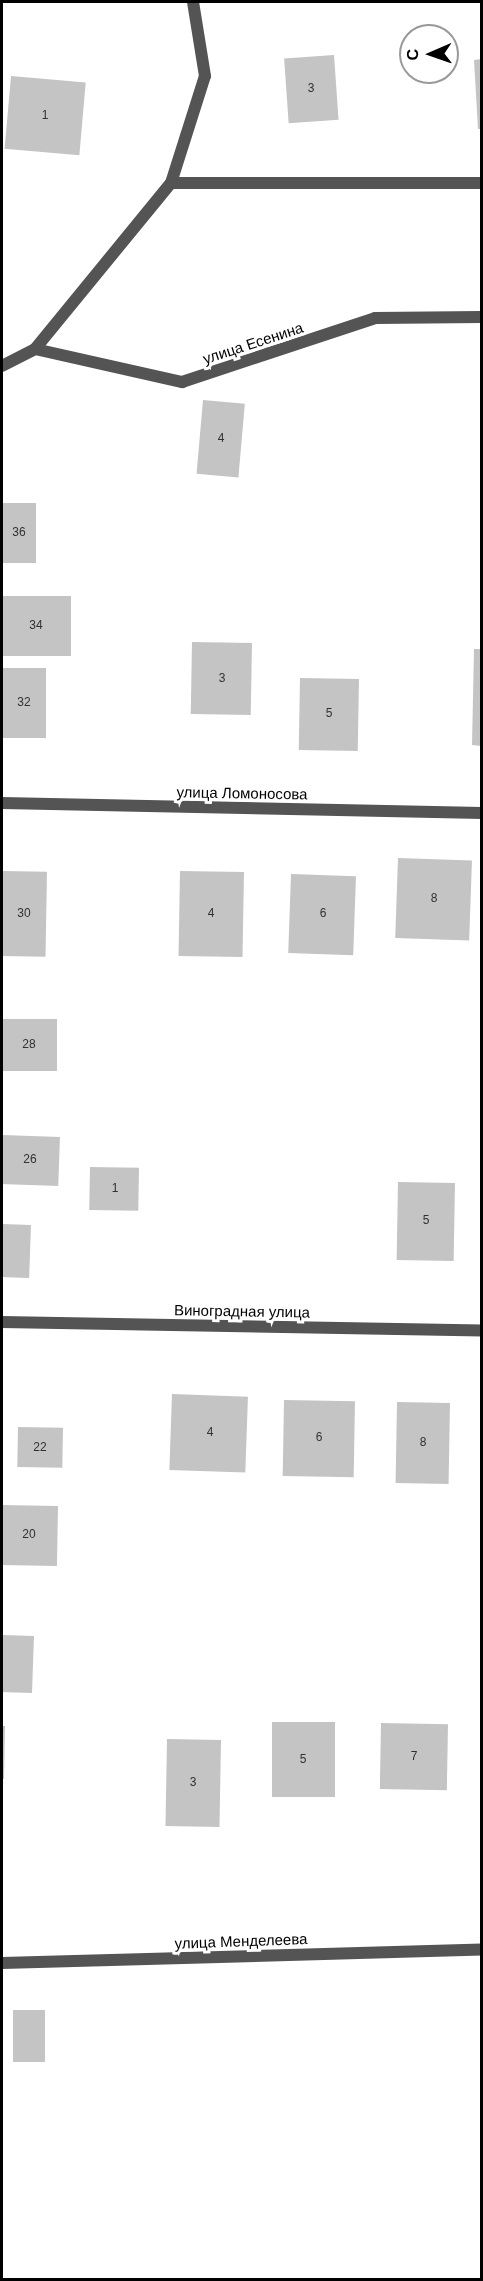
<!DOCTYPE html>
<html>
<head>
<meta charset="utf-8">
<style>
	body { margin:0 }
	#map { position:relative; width:483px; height:2281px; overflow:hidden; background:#fff; font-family:Helvetica,sans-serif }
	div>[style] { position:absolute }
	.building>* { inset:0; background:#c4c4c4; transform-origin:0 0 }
	.minor>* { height:12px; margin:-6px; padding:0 6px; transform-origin:6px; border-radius:6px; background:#545454 }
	span { translate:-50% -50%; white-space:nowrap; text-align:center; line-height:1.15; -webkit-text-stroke:6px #fff; paint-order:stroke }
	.number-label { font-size:12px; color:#313131 }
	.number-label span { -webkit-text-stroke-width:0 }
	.street-label { font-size:15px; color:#000 }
	.frame { position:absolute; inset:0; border:3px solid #000; pointer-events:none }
	.north { position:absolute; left:399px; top:24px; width:60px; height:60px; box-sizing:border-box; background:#fff; border:2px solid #999; border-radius:50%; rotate:268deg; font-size:16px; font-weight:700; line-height:24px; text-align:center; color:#000 }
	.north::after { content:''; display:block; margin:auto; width:21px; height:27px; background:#000; clip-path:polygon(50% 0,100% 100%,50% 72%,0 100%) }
</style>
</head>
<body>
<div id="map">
	<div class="building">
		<i style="left:334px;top:55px;width:65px;height:50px;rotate:86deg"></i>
		<i style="clip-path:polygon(482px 59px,482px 129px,478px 129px,474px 60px)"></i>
		<i style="left:11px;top:76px;width:75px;height:73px;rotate:5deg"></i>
		<i style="left:203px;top:400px;width:42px;height:74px;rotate:5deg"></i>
		<i style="left:2px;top:503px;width:34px;height:60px"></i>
		<i style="left:2px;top:596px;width:69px;height:60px"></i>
		<i style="left:192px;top:642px;width:60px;height:72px;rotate:1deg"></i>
		<i style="clip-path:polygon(474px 649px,482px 649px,482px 746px,472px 745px)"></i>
		<i style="left:2px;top:668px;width:44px;height:70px"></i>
		<i style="left:300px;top:678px;width:59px;height:72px;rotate:1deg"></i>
		<i style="left:398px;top:858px;width:74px;height:80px;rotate:2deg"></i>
		<i style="left:2px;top:871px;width:45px;height:85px;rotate:1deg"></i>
		<i style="left:180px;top:871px;width:64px;height:85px;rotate:1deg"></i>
		<i style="left:291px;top:874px;width:65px;height:79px;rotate:2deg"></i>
		<i style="left:2px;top:1019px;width:55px;height:52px"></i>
		<i style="left:2px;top:1135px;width:58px;height:49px;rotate:2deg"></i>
		<i style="left:90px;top:1167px;width:49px;height:43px;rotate:1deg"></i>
		<i style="left:398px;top:1182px;width:57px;height:78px;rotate:1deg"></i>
		<i style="left:2px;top:1224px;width:29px;height:53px;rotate:2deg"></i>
		<i style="left:172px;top:1394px;width:76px;height:76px;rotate:2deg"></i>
		<i style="left:284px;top:1400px;width:71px;height:76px;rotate:1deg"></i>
		<i style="left:397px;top:1402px;width:53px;height:81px;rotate:1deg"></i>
		<i style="left:18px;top:1427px;width:45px;height:40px;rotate:1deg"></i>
		<i style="left:2px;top:1505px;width:56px;height:60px;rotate:1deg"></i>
		<i style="left:2px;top:1635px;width:32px;height:57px;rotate:2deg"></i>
		<i style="left:272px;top:1722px;width:63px;height:75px"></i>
		<i style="left:381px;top:1723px;width:67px;height:66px;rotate:1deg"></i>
		<i style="clip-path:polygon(2px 1726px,5px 1726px,4px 1779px,2px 1779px)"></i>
		<i style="left:167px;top:1739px;width:54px;height:87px;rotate:1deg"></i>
		<i style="left:13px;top:2010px;width:32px;height:52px"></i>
	</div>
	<div class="minor">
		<i style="left:171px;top:183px;width:311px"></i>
		<i style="left:35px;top:349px;width:151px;rotate:12.7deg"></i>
		<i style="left:182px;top:382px;width:203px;rotate:-18.3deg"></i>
		<i style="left:375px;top:318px;width:107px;rotate:-0.5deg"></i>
		<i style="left:2px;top:366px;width:37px;rotate:-27deg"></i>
		<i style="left:35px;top:349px;width:215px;rotate:-50.7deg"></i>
		<i style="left:171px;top:183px;width:112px;rotate:-72.4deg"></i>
		<i style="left:205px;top:76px;width:75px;rotate:-99.2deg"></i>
		<i style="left:2px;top:803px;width:480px;rotate:1.2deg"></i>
		<i style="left:2px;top:1322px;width:480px;rotate:1deg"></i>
		<i style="left:2px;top:1963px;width:480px;rotate:-1.6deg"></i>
	</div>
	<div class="number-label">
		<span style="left:311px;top:89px">3</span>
		<span style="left:45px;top:116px">1</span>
		<span style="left:221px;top:439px">4</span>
		<span style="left:19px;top:533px">36</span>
		<span style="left:36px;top:626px">34</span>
		<span style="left:222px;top:679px">3</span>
		<span style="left:24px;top:703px">32</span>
		<span style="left:329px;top:714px">5</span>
		<span style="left:434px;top:899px">8</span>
		<span style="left:24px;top:914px">30</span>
		<span style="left:211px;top:914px">4</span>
		<span style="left:323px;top:914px">6</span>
		<span style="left:29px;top:1045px">28</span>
		<span style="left:30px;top:1160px">26</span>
		<span style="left:115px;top:1189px">1</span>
		<span style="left:426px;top:1221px">5</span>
		<span style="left:210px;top:1433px">4</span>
		<span style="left:319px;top:1438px">6</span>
		<span style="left:423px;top:1443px">8</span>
		<span style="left:40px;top:1448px">22</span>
		<span style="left:29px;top:1535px">20</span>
		<span style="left:414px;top:1757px">7</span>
		<span style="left:303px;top:1760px">5</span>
		<span style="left:193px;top:1783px">3</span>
	</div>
	<div class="street-label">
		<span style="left:253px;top:343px;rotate:-18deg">улица Есенина</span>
		<span style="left:242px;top:793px;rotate:1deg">улица Ломоносова</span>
		<span style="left:242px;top:1311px;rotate:1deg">Виноградная улица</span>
		<span style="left:241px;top:1941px;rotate:-2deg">улица Менделеева</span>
	</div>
	<div class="frame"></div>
	<div class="north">С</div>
</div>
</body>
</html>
